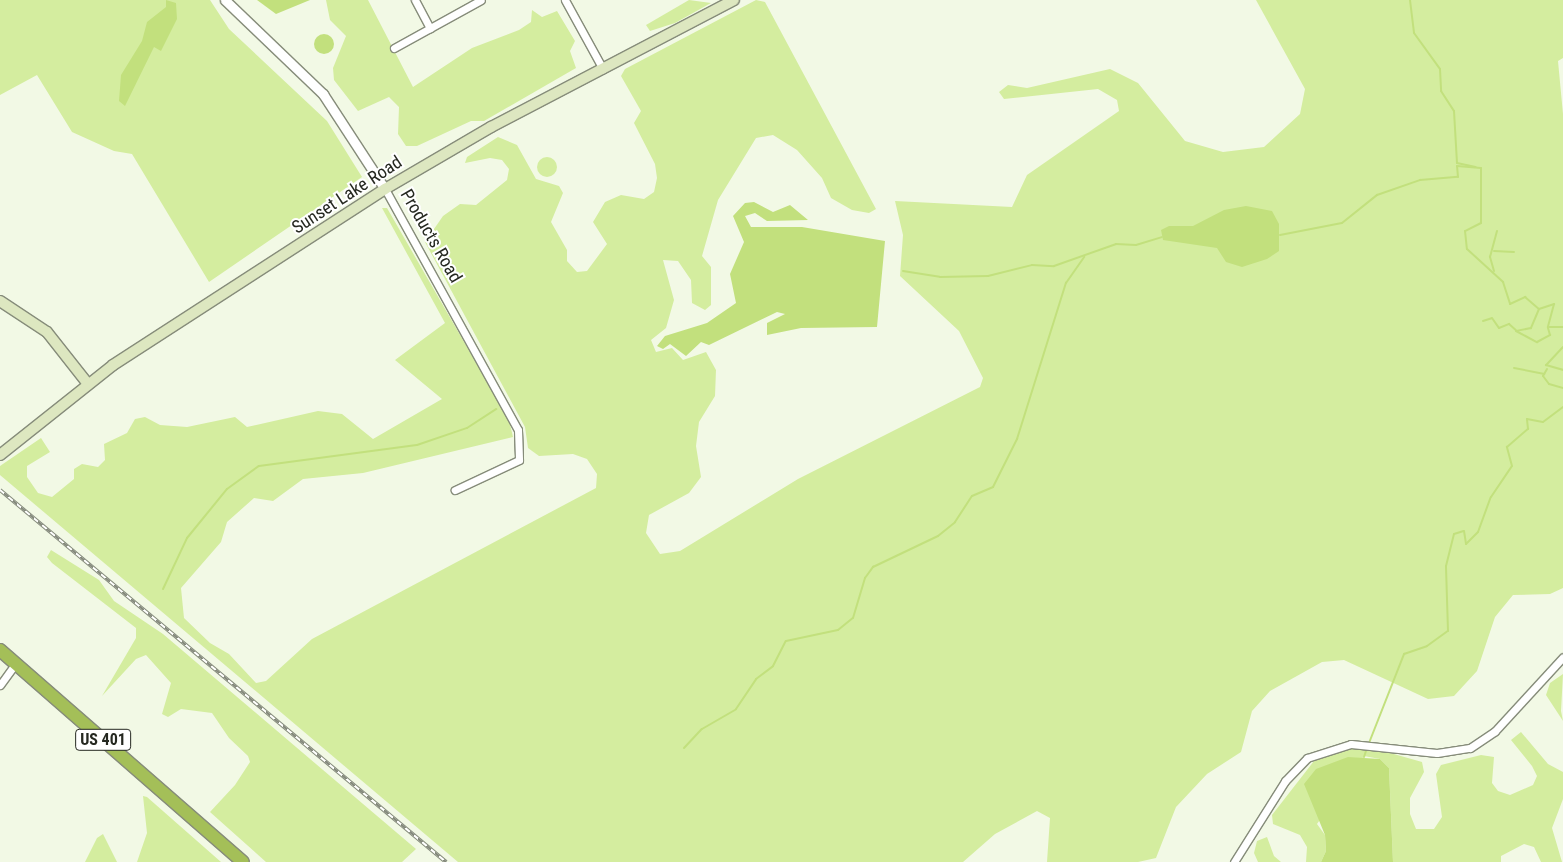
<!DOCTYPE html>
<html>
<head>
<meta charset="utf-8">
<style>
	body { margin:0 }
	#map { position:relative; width:1563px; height:862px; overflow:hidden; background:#f2f9e5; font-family:"Roboto Condensed",sans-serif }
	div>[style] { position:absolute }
	.green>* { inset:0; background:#d4ed9f }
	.round { border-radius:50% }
	.water>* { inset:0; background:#c2e07d }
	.stream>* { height:2px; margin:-1px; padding:0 1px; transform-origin:1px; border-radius:1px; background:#c2e07d }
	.roads { filter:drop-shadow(1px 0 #868c7a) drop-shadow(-1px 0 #868c7a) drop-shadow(0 1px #868c7a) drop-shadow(0 -1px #868c7a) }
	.minor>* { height:7px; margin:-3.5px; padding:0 3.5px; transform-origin:3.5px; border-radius:3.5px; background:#fff }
	.tertiary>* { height:9px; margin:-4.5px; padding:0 4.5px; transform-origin:4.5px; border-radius:4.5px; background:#fff }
	.secondary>* { height:10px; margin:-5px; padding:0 5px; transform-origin:5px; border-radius:5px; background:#dde7c0 }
	.trunk>* { height:12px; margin:-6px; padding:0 6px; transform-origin:6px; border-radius:6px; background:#a4bf58 }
	.rail>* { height:4px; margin-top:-2px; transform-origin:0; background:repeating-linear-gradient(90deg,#fff 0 5.5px,#84897c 0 11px); box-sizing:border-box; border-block:1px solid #84897c }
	span { translate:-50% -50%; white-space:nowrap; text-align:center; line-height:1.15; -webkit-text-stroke:4px #fff; paint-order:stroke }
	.shield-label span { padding:1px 4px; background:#fff; border:1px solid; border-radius:4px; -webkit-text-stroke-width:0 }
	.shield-label { font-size:16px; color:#252820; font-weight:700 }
	.street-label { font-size:18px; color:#252820 }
</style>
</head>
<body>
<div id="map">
	<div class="green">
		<i style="clip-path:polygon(0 0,210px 0,229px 29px,327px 121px,362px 177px,209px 282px,132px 154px,114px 151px,72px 132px,37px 75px,0 95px)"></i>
		<i style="clip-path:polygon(326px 0,368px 0,413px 87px,472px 48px,519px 30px,531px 22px,532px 10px,542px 17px,557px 11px,575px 41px,570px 51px,576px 68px,484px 121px,471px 121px,417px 146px,406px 146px,398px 134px,399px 107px,389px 97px,358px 111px,334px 80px,333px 68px,346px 36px,330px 20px)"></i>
		<i style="clip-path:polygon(689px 0,711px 3px,675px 23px,650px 31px,646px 25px)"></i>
		<i style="clip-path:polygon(756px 0,765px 2px,876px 209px,869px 213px,852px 210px,831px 198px,822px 178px,797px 150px,773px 135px,756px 138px,718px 200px,702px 256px,711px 267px,711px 305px,705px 310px,692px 303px,691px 280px,678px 261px,663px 260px,674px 300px,666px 328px,651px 340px,656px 352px,672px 348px,683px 360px,706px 352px,716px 370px,715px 396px,699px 422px,696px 446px,701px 477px,689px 493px,649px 515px,646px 533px,660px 554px,680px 551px,798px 479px,980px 387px,983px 378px,959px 331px,900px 276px,903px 235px,895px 201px,1012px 207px,1027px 175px,1119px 111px,1117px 100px,1098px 89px,1004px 99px,999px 92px,1008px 85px,1027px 88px,1110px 69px,1138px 83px,1185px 141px,1223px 152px,1264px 147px,1300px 114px,1305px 89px,1256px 0,1563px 0,1563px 58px,1558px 61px,1563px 114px,1563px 588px,1550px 594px,1513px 595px,1495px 617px,1477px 671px,1454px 696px,1428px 699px,1344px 660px,1322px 662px,1270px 691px,1252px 711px,1241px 752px,1207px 774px,1176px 807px,1156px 858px,1138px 862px,1047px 862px,1050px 818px,1037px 811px,995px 834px,963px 862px,458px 862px,0 475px,0 466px,41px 438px,50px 452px,27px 466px,27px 477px,38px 493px,52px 497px,74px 479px,74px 469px,82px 464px,98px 467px,105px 460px,104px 444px,127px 433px,135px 419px,145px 417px,160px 425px,187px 427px,235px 417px,247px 427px,318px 411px,342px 414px,373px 439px,442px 399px,395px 360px,445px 323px,382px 208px,387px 208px,509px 420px,513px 437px,363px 473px,303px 479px,273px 501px,254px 498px,227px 522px,221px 542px,181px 588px,184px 618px,210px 643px,229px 654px,256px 683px,266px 681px,312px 639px,596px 488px,597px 474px,587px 459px,573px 454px,539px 456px,528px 448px,525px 427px,425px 242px,443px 216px,460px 204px,476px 205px,507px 180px,509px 169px,502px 160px,490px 158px,465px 163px,467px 157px,498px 137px,517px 145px,536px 179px,559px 186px,563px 193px,551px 222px,567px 250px,567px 261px,577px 272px,587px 271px,607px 244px,593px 222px,605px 202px,621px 195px,644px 199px,654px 192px,657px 178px,655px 164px,634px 123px,641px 111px,621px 76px,625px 69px)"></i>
		<i class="round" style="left:537px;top:157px;width:20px;height:20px"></i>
		<i style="clip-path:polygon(51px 550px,99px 580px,114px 601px,163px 634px,416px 849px,402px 862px,266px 862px,210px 812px,235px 785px,250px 762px,248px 756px,229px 738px,212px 713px,181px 709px,168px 717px,162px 714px,171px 683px,146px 655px,136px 659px,102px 696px,136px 638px,136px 628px,52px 563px,47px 557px)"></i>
		<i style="clip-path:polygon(1563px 674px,1561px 711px,1563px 721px,1546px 695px,1550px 683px)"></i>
		<i style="clip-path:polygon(1521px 732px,1548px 764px,1563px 772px,1563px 799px,1552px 828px,1562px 862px,1541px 862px,1534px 847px,1524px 844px,1501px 856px,1501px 862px,1393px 862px,1389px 768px,1380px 759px,1364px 756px,1317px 824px,1325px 835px,1326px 851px,1321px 862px,1306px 862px,1307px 847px,1300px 835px,1273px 824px,1272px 815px,1314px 761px,1353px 748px,1376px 749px,1422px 762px,1424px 772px,1410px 798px,1410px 814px,1416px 829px,1434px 829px,1442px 817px,1436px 774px,1441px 765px,1481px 755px,1494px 757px,1492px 783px,1498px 791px,1510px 795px,1533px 785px,1537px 776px,1532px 766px,1511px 740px)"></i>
		<i style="clip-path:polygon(143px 796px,147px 797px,221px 862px,137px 862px,147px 833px)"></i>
		<i style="clip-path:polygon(103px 834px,117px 862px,85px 862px,97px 838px)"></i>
		<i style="clip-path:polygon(1267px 837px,1274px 856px,1281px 862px,1258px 862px,1254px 853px,1257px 841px)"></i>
	</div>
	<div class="water">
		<i style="clip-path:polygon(166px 0,176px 3px,177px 19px,161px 51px,154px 47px,125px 106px,119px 101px,121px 75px,142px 41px,147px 22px,166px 7px)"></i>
		<i style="clip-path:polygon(257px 0,310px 0,276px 14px)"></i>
		<i class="round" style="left:314px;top:34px;width:20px;height:20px"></i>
		<i style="clip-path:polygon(754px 202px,773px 212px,790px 205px,808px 220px,767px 221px,755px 213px,745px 216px,751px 227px,802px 227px,885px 241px,877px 327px,801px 328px,767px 335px,767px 323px,785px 314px,777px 312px,709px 345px,701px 342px,686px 356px,670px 344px,663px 349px,657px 346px,665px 336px,707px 323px,736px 303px,730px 274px,744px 242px,733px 216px,745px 203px)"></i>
		<i style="clip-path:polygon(1246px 206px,1272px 211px,1279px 224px,1279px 251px,1267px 259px,1242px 267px,1226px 262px,1217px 248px,1163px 240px,1161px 230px,1169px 226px,1193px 226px,1224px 210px)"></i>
		<i style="clip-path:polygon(1348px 757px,1380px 759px,1389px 768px,1393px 862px,1321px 862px,1326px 851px,1325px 835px,1304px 784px,1316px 769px)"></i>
	</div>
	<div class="stream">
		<i style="left:1410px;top:0;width:33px;rotate:83deg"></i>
		<i style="left:1414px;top:33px;width:44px;rotate:54.2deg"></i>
		<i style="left:1440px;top:69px;width:22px;rotate:87deg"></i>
		<i style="left:1441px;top:91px;width:24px;rotate:57deg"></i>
		<i style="left:1454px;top:111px;width:52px;rotate:86.7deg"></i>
		<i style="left:1457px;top:163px;width:19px;rotate:12deg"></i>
		<i style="left:1481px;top:168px;width:55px;rotate:90deg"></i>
		<i style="left:1481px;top:223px;width:18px;rotate:153deg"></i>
		<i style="left:1465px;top:231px;width:18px;rotate:84deg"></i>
		<i style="left:1467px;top:249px;width:49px;rotate:42.5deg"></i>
		<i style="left:1503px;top:282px;width:23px;rotate:72deg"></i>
		<i style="left:1510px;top:304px;width:17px;rotate:-25deg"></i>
		<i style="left:1525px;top:297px;width:18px;rotate:41deg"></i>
		<i style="left:1539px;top:309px;width:16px;rotate:-18deg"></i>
		<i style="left:1554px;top:304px;width:24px;rotate:105deg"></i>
		<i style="left:1548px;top:327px;width:15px"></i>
		<i style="left:1280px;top:235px;width:63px;rotate:-11deg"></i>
		<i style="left:1342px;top:223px;width:45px;rotate:-38.7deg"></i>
		<i style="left:1377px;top:195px;width:46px;rotate:-19.2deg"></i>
		<i style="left:1420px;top:180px;width:38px;rotate:-5deg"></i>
		<i style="left:1458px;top:177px;width:11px;rotate:-95deg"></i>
		<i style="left:1457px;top:166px;width:24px;rotate:5deg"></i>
		<i style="left:1494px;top:251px;width:20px;rotate:3deg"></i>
		<i style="left:903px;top:271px;width:37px;rotate:9deg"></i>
		<i style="left:940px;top:277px;width:48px;rotate:-1.2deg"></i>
		<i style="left:988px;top:276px;width:45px;rotate:-14deg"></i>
		<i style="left:1032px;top:265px;width:22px;rotate:3deg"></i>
		<i style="left:1054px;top:266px;width:66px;rotate:-19.5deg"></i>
		<i style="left:1116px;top:244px;width:20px;rotate:3deg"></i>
		<i style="left:1136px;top:245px;width:27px;rotate:-17deg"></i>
		<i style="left:1494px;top:271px;width:15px;rotate:-106deg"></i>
		<i style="left:1490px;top:257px;width:27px;rotate:-75deg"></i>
		<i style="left:1539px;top:309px;width:21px;rotate:113deg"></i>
		<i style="left:1531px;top:328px;width:15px;rotate:169deg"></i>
		<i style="left:1516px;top:331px;width:24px;rotate:28deg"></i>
		<i style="left:1537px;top:342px;width:15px;rotate:-28deg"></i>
		<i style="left:1550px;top:335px;width:7px;rotate:-106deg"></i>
		<i style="left:1483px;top:321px;width:9px;rotate:-18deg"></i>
		<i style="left:1492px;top:318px;width:12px;rotate:55deg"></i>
		<i style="left:1499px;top:328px;width:11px;rotate:-22deg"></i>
		<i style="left:1509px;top:324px;width:9px;rotate:41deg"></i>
		<i style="left:1563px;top:347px;width:25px;rotate:133deg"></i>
		<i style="left:1546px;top:365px;width:18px;rotate:16deg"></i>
		<i style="left:1514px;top:368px;width:31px;rotate:11deg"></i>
		<i style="left:1547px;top:369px;width:8px;rotate:120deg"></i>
		<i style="left:1543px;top:376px;width:10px;rotate:53deg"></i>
		<i style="left:1549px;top:384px;width:15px;rotate:16deg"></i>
		<i style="left:163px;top:589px;width:56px;rotate:-64.8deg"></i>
		<i style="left:187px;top:538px;width:63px;rotate:-50.8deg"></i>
		<i style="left:227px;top:489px;width:39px;rotate:-36deg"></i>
		<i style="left:259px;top:466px;width:159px;rotate:-7.6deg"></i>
		<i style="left:417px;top:445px;width:53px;rotate:-18.8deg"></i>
		<i style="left:467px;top:428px;width:35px;rotate:-33deg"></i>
		<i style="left:1369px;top:743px;width:96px;rotate:-68.5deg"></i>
		<i style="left:1404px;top:654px;width:24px;rotate:-19deg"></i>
		<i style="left:1427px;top:646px;width:26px;rotate:-36deg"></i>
		<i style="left:1448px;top:631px;width:65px;rotate:-91.8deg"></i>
		<i style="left:1446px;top:566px;width:33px;rotate:-76deg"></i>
		<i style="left:1454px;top:534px;width:10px;rotate:-17deg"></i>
		<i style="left:1464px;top:531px;width:13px;rotate:81deg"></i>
		<i style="left:1466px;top:544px;width:17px;rotate:-45deg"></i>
		<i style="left:1478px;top:532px;width:37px;rotate:-70deg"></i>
		<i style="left:1491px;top:497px;width:37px;rotate:-56deg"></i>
		<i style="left:1512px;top:466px;width:20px;rotate:-105deg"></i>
		<i style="left:1507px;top:447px;width:28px;rotate:-41deg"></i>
		<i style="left:1528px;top:429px;width:10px;rotate:-96deg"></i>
		<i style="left:1527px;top:419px;width:16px;rotate:11deg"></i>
		<i style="left:1543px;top:422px;width:25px;rotate:-37deg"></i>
		<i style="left:684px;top:748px;width:26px;rotate:-47deg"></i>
		<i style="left:702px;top:729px;width:39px;rotate:-30deg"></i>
		<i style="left:736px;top:709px;width:36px;rotate:-56deg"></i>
		<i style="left:756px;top:679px;width:21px;rotate:-37deg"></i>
		<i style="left:773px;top:666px;width:28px;rotate:-63deg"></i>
		<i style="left:786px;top:641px;width:53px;rotate:-11.9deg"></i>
		<i style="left:838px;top:630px;width:19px;rotate:-39deg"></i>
		<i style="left:853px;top:618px;width:42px;rotate:-73.3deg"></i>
		<i style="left:865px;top:578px;width:14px;rotate:-54deg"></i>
		<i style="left:873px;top:567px;width:72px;rotate:-25.5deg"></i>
		<i style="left:938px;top:536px;width:22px;rotate:-39deg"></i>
		<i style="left:955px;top:522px;width:31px;rotate:-57deg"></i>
		<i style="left:972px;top:496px;width:23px;rotate:-23deg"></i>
		<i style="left:993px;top:487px;width:54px;rotate:-63.4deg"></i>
		<i style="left:1017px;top:439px;width:164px;rotate:-72.6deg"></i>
		<i style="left:1066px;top:283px;width:32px;rotate:-55deg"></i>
		<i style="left:1364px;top:757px;width:9px;rotate:-72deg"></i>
	</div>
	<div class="roads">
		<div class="minor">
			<i style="left:415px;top:0;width:32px;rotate:62deg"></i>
			<i style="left:565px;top:0;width:79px;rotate:61.2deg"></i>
			<i style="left:394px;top:48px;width:99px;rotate:-28.9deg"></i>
			<i style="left:385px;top:189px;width:275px;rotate:61.1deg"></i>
			<i style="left:518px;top:430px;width:30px;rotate:88deg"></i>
			<i style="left:519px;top:460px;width:71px;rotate:154.9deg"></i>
			<i style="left:0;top:685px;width:27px;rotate:-54deg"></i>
			<i style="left:1234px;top:862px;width:96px;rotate:-57.8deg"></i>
			<i style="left:1285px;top:781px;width:32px;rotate:-46deg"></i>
			<i style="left:1307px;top:758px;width:46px;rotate:-17.7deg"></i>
			<i style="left:1351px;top:744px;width:86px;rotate:6deg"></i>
			<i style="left:1437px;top:753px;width:33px;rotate:-9deg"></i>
			<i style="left:1470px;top:748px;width:30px;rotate:-34deg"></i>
			<i style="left:1495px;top:731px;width:100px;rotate:-47.4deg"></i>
		</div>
		<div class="tertiary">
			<i style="left:225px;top:0;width:136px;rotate:43.8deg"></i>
			<i style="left:323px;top:94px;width:113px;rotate:56.9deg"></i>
		</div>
		<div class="secondary">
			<i style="left:0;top:301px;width:56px;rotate:33.4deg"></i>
			<i style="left:47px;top:332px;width:66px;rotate:51.7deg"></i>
			<i style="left:0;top:455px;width:144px;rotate:-38.5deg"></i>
			<i style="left:113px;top:365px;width:324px;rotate:-32.9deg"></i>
			<i style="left:385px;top:189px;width:123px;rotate:-30.3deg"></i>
			<i style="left:491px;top:127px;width:274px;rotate:-27.6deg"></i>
		</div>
		<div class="trunk">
			<i style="left:0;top:650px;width:322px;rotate:41.1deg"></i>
		</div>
	</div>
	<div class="rail">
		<i style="left:0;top:490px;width:581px;rotate:39.83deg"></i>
	</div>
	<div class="shield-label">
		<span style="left:103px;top:740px">US 401</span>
	</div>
	<div class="street-label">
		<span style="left:347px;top:195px;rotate:-33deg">Sunset Lake Road</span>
		<span style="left:431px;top:236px;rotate:60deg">Products Road</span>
	</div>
</div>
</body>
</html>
